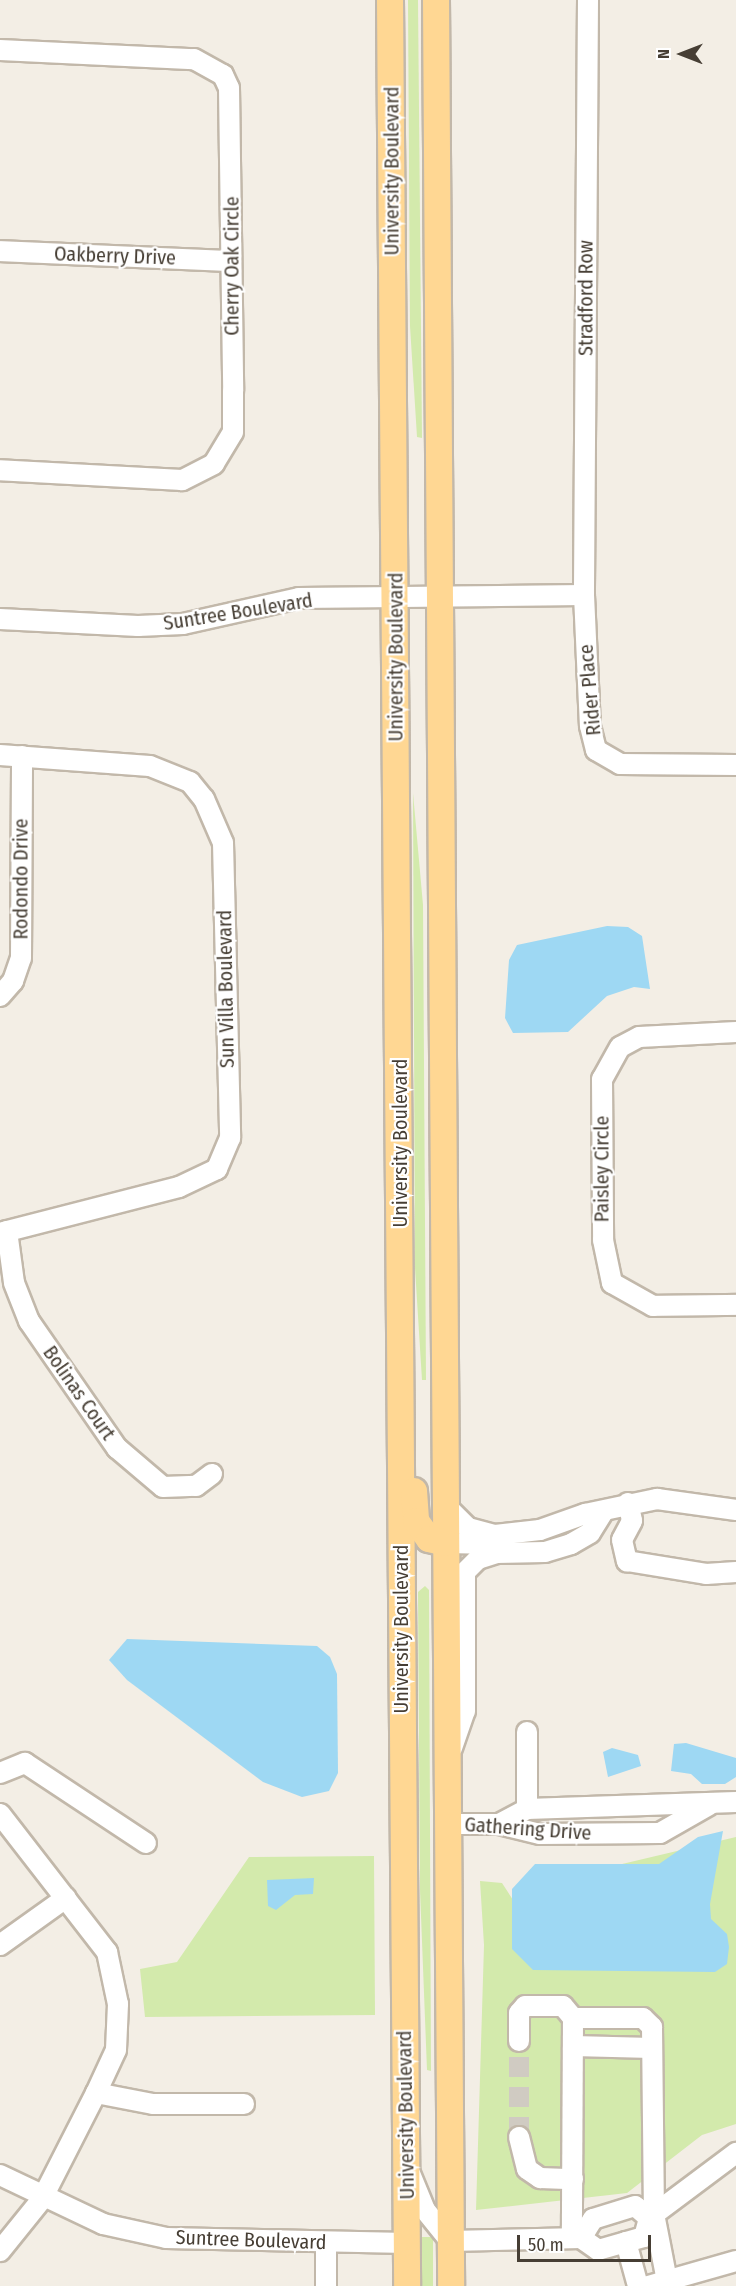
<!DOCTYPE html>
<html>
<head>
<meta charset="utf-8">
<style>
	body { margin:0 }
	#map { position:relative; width:736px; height:2286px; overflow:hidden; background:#f3eee5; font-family:"Fira Sans Condensed",sans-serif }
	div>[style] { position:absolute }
	.green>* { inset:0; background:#d3eaac; transform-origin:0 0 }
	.water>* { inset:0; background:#9ed8f3 }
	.minor-tunnel>* { height:20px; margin-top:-10px; transform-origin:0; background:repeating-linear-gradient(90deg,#d0cbc2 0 20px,transparent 0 30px) }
	.roads { filter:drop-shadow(2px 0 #c2b8aa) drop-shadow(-2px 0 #c2b8aa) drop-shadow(0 2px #c2b8aa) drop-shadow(0 -2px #c2b8aa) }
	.minor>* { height:20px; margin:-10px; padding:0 10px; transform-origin:10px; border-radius:10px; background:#fff }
	.major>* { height:26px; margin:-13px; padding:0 13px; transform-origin:13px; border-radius:13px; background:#ffd793 }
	span { translate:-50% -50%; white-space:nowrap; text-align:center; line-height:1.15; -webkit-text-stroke:4.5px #fff; paint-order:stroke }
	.street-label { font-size:20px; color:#463e34 }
	.north { position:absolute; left:652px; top:24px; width:60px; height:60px; -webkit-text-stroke:4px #fff; paint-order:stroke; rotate:270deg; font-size:16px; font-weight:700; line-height:24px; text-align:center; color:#463e34 }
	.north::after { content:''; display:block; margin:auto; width:21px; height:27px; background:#463e34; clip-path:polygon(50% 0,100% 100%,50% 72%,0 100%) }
	.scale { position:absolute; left:517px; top:2235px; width:134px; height:27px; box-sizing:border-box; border:3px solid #463e34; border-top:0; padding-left:8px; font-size:18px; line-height:21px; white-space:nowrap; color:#463e34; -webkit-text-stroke:4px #fff; paint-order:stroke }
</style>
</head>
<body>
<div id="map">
	<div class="green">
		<i style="clip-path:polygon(408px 0,418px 0,422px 438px,417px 437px,410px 326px)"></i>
		<i style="clip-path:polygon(413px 793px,423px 905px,426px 1380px,422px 1380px,415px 1268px)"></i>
		<i style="clip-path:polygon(425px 1586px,429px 1590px,431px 2071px,427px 2070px,420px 1890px,418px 1592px)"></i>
		<i style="clip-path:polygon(736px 1837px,736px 2124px,702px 2135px,627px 2193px,476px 2210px,484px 1945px,480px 1881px,502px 1883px,513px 1900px,601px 1869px)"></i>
		<i style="clip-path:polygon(374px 1856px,375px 2015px,145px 2017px,140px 1969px,177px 1962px,249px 1857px)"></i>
		<i style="left:433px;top:2237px;width:49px;height:11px;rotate:90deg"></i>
	</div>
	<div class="water">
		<i style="clip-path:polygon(607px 926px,628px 927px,642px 936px,650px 989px,634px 987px,607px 996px,568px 1032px,513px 1033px,505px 1018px,509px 960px,517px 945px)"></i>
		<i style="clip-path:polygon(127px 1639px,317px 1646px,330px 1657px,337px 1674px,338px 1773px,329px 1791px,302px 1797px,263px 1782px,127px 1680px,109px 1660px)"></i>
		<i style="clip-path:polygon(686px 1743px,736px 1758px,736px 1777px,725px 1784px,702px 1784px,691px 1774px,671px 1771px,674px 1744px)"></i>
		<i style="clip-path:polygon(612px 1748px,638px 1755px,641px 1766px,608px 1777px,603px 1752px)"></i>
		<i style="clip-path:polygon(723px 1831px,710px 1904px,711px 1919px,727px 1934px,729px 1947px,727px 1964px,715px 1972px,533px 1970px,512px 1949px,512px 1889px,535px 1864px,659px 1864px,698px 1837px)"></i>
		<i style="clip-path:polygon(314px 1878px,313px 1894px,295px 1895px,276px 1910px,268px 1906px,267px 1880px)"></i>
	</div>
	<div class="minor-tunnel">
		<i style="left:519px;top:2137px;width:96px;rotate:-90deg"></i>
	</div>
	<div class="roads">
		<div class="minor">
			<i style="left:588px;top:0;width:595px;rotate:90.39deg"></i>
			<i style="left:584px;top:595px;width:131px;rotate:87.4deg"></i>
			<i style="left:590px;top:726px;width:25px;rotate:76deg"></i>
			<i style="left:596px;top:750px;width:28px;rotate:30deg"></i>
			<i style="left:620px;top:764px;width:116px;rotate:0.5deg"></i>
			<i style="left:0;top:50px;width:194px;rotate:2.7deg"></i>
			<i style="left:194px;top:59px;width:33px;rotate:29deg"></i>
			<i style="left:223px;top:75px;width:14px;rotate:65deg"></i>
			<i style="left:229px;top:88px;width:303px;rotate:89.2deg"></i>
			<i style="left:233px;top:391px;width:41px;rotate:90deg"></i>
			<i style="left:233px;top:432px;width:37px;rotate:121deg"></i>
			<i style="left:214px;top:464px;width:36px;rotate:153deg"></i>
			<i style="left:182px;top:480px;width:182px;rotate:-176.9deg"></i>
			<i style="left:0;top:251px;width:230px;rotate:2.5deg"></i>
			<i style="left:0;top:619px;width:138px;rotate:2.9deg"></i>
			<i style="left:138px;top:626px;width:45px;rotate:-2.5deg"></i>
			<i style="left:183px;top:624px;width:119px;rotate:-12.6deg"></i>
			<i style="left:299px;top:598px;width:285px;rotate:-0.6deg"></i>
			<i style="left:0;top:755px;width:150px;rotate:4.2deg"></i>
			<i style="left:150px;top:766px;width:43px;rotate:21.8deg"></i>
			<i style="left:190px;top:782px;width:22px;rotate:51deg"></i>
			<i style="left:204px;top:799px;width:48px;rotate:66.6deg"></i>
			<i style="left:223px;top:843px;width:295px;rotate:88.6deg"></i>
			<i style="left:230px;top:1138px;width:34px;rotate:113deg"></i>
			<i style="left:217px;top:1169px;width:42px;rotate:154.7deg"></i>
			<i style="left:179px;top:1187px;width:185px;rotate:165.6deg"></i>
			<i style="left:0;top:996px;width:20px;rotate:-49deg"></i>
			<i style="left:13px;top:981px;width:24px;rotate:-71deg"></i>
			<i style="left:21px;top:958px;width:202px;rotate:-89.7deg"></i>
			<i style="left:736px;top:1032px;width:97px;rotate:177deg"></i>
			<i style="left:639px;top:1037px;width:21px;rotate:152deg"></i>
			<i style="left:620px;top:1047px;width:37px;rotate:119deg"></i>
			<i style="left:602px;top:1079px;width:161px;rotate:89.6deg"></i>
			<i style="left:603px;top:1240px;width:44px;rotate:78.2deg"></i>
			<i style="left:612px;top:1283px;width:47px;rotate:29.3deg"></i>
			<i style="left:653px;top:1306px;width:83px;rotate:-0.7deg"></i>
			<i style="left:7px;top:1231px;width:52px;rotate:82.3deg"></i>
			<i style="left:14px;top:1283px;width:41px;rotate:68.5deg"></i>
			<i style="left:29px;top:1321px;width:155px;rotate:55.3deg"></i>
			<i style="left:117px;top:1448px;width:60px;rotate:40.3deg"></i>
			<i style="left:163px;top:1487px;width:33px;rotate:-2deg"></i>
			<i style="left:196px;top:1486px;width:20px;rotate:-37deg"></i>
			<i style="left:628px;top:1503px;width:18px;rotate:77deg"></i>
			<i style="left:632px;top:1521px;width:21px;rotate:118deg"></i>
			<i style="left:622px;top:1540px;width:22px;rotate:77deg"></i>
			<i style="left:627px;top:1561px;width:80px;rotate:9.3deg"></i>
			<i style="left:706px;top:1574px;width:30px;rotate:-4deg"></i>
			<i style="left:446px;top:1506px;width:31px;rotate:45deg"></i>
			<i style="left:468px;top:1528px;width:28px;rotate:15deg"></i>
			<i style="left:495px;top:1535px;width:45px;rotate:-6.3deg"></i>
			<i style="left:540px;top:1530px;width:48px;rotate:-19.6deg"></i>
			<i style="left:585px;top:1514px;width:74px;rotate:-11.8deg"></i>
			<i style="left:657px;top:1499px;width:80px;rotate:7.9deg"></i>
			<i style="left:446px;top:1543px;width:49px;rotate:1.2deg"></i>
			<i style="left:527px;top:1732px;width:77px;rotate:90deg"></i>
			<i style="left:452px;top:1748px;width:39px;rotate:-71deg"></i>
			<i style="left:465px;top:1711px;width:139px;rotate:-90deg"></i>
			<i style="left:465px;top:1572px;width:18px;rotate:-45deg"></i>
			<i style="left:478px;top:1559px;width:19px;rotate:-18deg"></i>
			<i style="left:496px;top:1553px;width:49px;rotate:-1.2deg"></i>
			<i style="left:545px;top:1552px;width:27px;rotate:-17deg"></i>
			<i style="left:571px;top:1544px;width:22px;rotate:-30deg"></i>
			<i style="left:590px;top:1533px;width:25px;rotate:-58deg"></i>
			<i style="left:0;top:1773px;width:27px;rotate:-22deg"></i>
			<i style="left:25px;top:1763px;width:145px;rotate:33.5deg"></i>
			<i style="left:0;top:1814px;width:175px;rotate:52.2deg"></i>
			<i style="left:107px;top:1952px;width:53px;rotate:78.1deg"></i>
			<i style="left:118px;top:2004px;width:46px;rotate:92.5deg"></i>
			<i style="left:116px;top:2050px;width:47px;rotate:114.9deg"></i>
			<i style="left:96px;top:2093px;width:119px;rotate:117deg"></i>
			<i style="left:42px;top:2199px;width:67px;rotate:128.9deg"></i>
			<i style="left:448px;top:1824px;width:51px"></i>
			<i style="left:499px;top:1824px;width:42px;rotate:13.7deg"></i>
			<i style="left:540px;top:1834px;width:120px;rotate:-0.5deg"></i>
			<i style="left:660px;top:1833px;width:56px;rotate:-29.7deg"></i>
			<i style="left:499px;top:1824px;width:32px;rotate:-28deg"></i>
			<i style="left:527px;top:1809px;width:209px;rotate:-1.9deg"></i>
			<i style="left:0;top:1945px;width:81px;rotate:-35.5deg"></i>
			<i style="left:573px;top:2018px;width:70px"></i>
			<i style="left:643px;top:2018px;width:13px;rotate:45deg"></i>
			<i style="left:652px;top:2027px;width:187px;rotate:89.4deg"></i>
			<i style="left:654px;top:2214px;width:68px;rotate:79deg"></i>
			<i style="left:519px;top:2041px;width:28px;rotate:-90deg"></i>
			<i style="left:519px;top:2013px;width:9px;rotate:-49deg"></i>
			<i style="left:525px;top:2006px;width:38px"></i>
			<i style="left:563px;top:2006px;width:16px;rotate:50deg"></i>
			<i style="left:573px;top:2018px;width:220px;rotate:90.3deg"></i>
			<i style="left:573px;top:2046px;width:79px;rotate:1.5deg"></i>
			<i style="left:96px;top:2093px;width:58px;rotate:10.9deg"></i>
			<i style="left:153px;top:2104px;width:91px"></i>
			<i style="left:519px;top:2137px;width:33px;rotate:76deg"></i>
			<i style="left:527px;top:2169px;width:16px;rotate:35deg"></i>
			<i style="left:540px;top:2178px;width:33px;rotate:2deg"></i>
			<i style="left:409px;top:2171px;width:42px;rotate:67.7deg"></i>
			<i style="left:425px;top:2210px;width:40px;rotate:51deg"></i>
			<i style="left:450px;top:2241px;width:131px;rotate:-1.3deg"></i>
			<i style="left:0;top:2175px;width:114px;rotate:25.4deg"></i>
			<i style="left:103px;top:2224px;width:65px;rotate:12.5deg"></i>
			<i style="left:166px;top:2238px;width:241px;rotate:1.2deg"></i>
			<i style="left:649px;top:2218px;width:18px;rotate:-139deg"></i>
			<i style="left:635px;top:2206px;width:44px;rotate:162.8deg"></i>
			<i style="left:593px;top:2219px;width:22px;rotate:122deg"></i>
			<i style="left:581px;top:2238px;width:21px;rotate:35deg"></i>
			<i style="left:598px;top:2250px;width:48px;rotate:-15.8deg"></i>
			<i style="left:644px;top:2237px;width:20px;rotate:-75deg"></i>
			<i style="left:649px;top:2218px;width:109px;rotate:-36.8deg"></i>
			<i style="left:626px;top:2242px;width:46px;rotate:74.7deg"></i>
			<i style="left:326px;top:2286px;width:43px;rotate:-90deg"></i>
			<i style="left:648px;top:2286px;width:91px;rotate:-15.9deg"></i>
		</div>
		<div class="major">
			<i style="left:390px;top:0;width:2286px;rotate:89.57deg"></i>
			<i style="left:436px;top:0;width:2286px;rotate:89.62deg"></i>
			<i style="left:414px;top:1491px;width:30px;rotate:86deg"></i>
			<i style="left:416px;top:1521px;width:22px;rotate:54deg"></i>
			<i style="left:429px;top:1539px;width:17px;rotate:13deg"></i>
		</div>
	</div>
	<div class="street-label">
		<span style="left:392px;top:171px;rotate:-90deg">University Boulevard</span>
		<span style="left:115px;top:256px;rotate:2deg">Oakberry Drive</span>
		<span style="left:232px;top:266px;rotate:-90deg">Cherry Oak Circle</span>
		<span style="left:586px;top:298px;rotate:-90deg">Stradford Row</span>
		<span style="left:238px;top:612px;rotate:-9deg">Suntree Boulevard</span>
		<span style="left:396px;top:657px;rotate:-90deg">University Boulevard</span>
		<span style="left:590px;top:690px;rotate:-95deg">Rider Place</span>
		<span style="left:21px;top:879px;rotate:-90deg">Rodondo Drive</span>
		<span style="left:226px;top:989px;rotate:-91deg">Sun Villa Boulevard</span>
		<span style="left:400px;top:1143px;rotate:-90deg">University Boulevard</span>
		<span style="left:602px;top:1169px;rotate:-90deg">Paisley Circle</span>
		<span style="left:79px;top:1393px;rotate:55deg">Bolinas Court</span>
		<span style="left:401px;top:1629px;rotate:-90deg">University Boulevard</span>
		<span style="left:528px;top:1829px;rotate:4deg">Gathering Drive</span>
		<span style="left:406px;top:2115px;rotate:-91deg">University Boulevard</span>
		<span style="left:251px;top:2240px;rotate:2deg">Suntree Boulevard</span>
	</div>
	<div class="north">N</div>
	<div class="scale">50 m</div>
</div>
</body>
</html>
